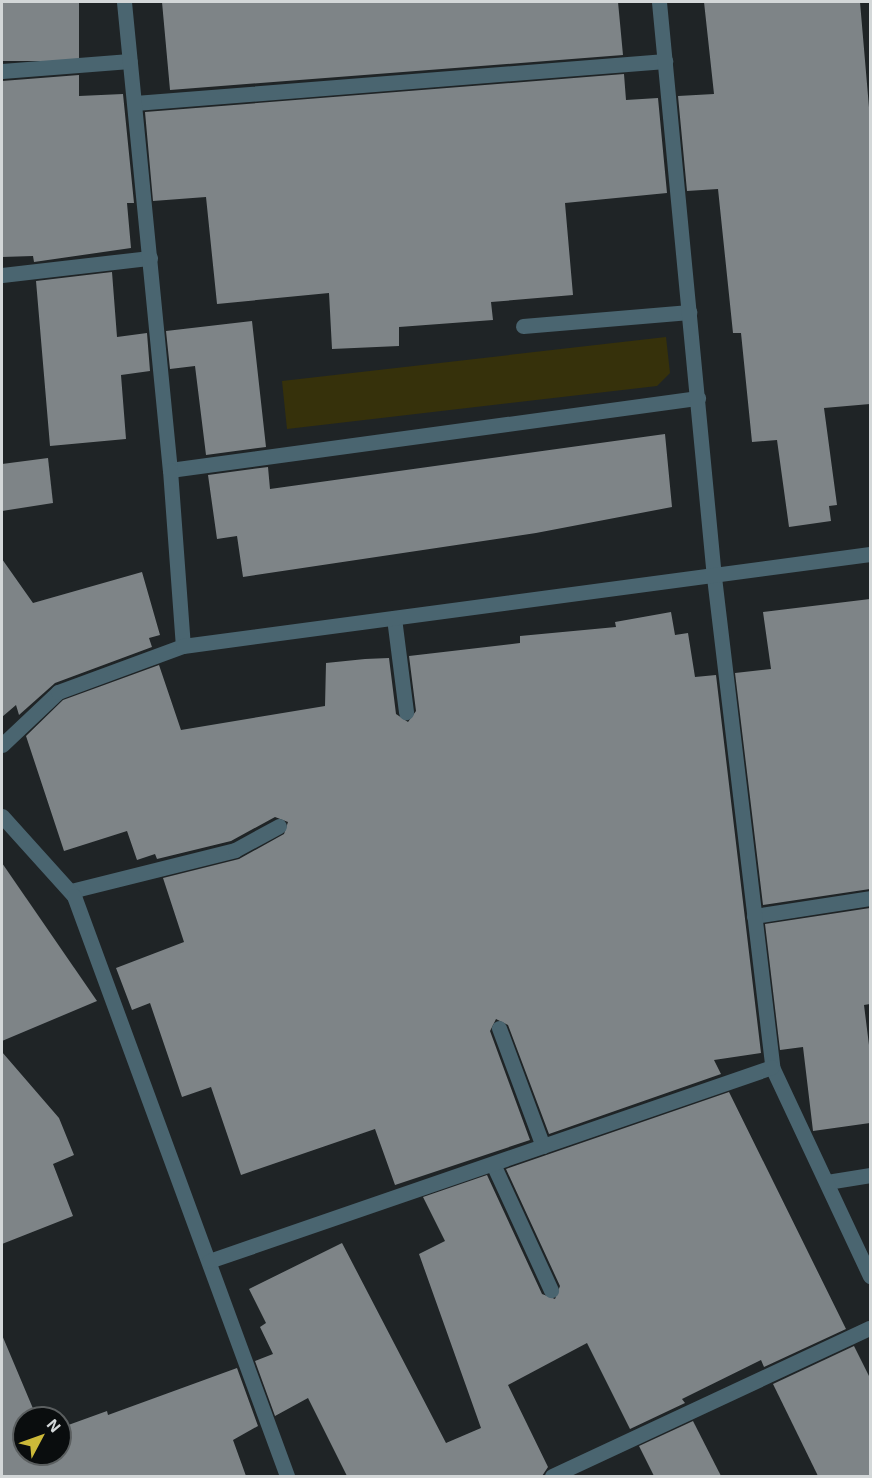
<!DOCTYPE html>
<html>
<head>
<meta charset="utf-8">
<style>
	body { margin:0 }
	#map { position:relative; width:872px; height:1478px; overflow:hidden; background:#1f2426; font-family:"Exo 2",sans-serif }
	div>[style] { position:absolute }
	.green>* { inset:0; background:#36310b }
	.building>* { inset:0; background:#7e8487; transform-origin:0 0 }
	.service>* { height:15px; margin:-7.5px; padding:0 7.5px; transform-origin:7.5px; border-radius:7.5px; background:#4a6570 }
	.minor>* { height:15px; margin:-7.5px; padding:0 7.5px; transform-origin:7.5px; border-radius:7.5px; background:#4a6570 }
	span { translate:-50% -50%; white-space:nowrap; text-align:center; line-height:1.15; -webkit-text-stroke:6px #0a0d0e; paint-order:stroke }
	.frame { position:absolute; inset:0; border:3px solid #d3d7d8; pointer-events:none }
	.north { position:absolute; left:12px; top:1406px; width:60px; height:60px; box-sizing:border-box; background:#0a0d0e; border:2px solid #5a5e5f; border-radius:50%; rotate:49deg; font-size:16px; font-weight:700; line-height:24px; text-align:center; color:#d3d7d8 }
	.north::after { content:''; display:block; margin:auto; width:21px; height:27px; background:#ccb939; clip-path:polygon(50% 0,100% 100%,50% 72%,0 100%) }
</style>
</head>
<body>
<div id="map">
	<div class="green">
		<i style="clip-path:polygon(666px 337px,670px 373px,657px 386px,287px 429px,282px 381px)"></i>
	</div>
	<div class="building">
		<i style="left:2px;top:2px;width:77px;height:59px"></i>
		<i style="clip-path:polygon(162px 2px,618px 2px,623px 55px,170px 90px)"></i>
		<i style="clip-path:polygon(704px 2px,860px 2px,870px 119px,870px 404px,824px 408px,837px 505px,829px 506px,831px 521px,789px 527px,777px 440px,752px 442px,741px 333px,733px 333px,718px 189px,687px 191px,678px 96px,714px 94px)"></i>
		<i style="clip-path:polygon(624px 74px,626px 100px,658px 98px,667px 193px,565px 203px,573px 295px,491px 302px,493px 320px,399px 327px,399px 346px,332px 349px,329px 293px,217px 304px,206px 197px,153px 201px,145px 112px)"></i>
		<i style="clip-path:polygon(79px 75px,79px 96px,123px 94px,134px 203px,127px 203px,131px 248px,34px 262px,33px 256px,2px 257px,2px 81px)"></i>
		<i style="clip-path:polygon(112px 272px,117px 337px,147px 333px,150px 371px,121px 375px,126px 439px,50px 446px,36px 281px)"></i>
		<i style="clip-path:polygon(252px 321px,266px 447px,206px 455px,195px 366px,170px 369px,166px 331px)"></i>
		<i style="clip-path:polygon(665px 434px,672px 507px,536px 533px,243px 577px,237px 536px,217px 539px,208px 475px,268px 467px,270px 489px)"></i>
		<i style="clip-path:polygon(48px 458px,53px 503px,2px 511px,2px 464px)"></i>
		<i style="clip-path:polygon(2px 559px,33px 603px,142px 572px,160px 635px,149px 638px,152px 647px,55px 683px,19px 715px,16px 705px,2px 717px)"></i>
		<i style="clip-path:polygon(870px 599px,870px 889px,763px 905px,735px 673px,771px 669px,763px 612px)"></i>
		<i style="clip-path:polygon(671px 612px,675px 635px,688px 633px,695px 677px,716px 675px,761px 1053px,714px 1060px,721px 1074px,549px 1134px,508px 1025px,496px 1019px,490px 1031px,530px 1140px,395px 1185px,375px 1129px,241px 1175px,211px 1087px,182px 1097px,150px 1003px,132px 1010px,116px 968px,184px 942px,163px 878px,239px 859px,284px 834px,288px 822px,275px 817px,231px 841px,157px 859px,155px 854px,137px 860px,127px 831px,64px 851px,26px 736px,63px 700px,159px 665px,181px 730px,325px 706px,326px 663px,365px 659px,389px 658px,396px 714px,408px 722px,416px 711px,409px 656px,520px 643px,520px 636px,616px 627px,615px 622px)"></i>
		<i style="clip-path:polygon(2px 863px,97px 1001px,2px 1041px)"></i>
		<i style="clip-path:polygon(870px 908px,870px 1004px,864px 1005px,870px 1053px,870px 1123px,813px 1131px,803px 1047px,780px 1050px,765px 924px)"></i>
		<i style="clip-path:polygon(2px 1052px,59px 1118px,74px 1155px,53px 1164px,73px 1216px,2px 1244px)"></i>
		<i style="clip-path:polygon(729px 1092px,846px 1329px,764px 1367px,761px 1360px,682px 1399px,685px 1403px,630px 1429px,587px 1343px,508px 1385px,548px 1467px,542px 1476px,347px 1476px,308px 1398px,275px 1416px,255px 1361px,273px 1354px,260px 1327px,266px 1323px,249px 1289px,342px 1243px,446px 1443px,481px 1428px,419px 1254px,445px 1241px,423px 1197px,487px 1175px,542px 1294px,555px 1299px,560px 1286px,506px 1169px)"></i>
		<i style="clip-path:polygon(2px 1335px,37px 1418px,24px 1418px,24px 1454px,60px 1454px,60px 1428px,107px 1411px,108px 1415px,237px 1368px,258px 1426px,233px 1440px,246px 1476px,2px 1476px)"></i>
		<i style="clip-path:polygon(854px 1346px,870px 1378px,870px 1476px,818px 1476px,773px 1384px)"></i>
		<i style="clip-path:polygon(693px 1421px,721px 1476px,654px 1476px,639px 1446px)"></i>
	</div>
	<div class="service">
		<i style="left:2px;top:71px;width:128px;rotate:-4.5deg"></i>
		<i style="left:135px;top:103px;width:532px;rotate:-4.53deg"></i>
		<i style="left:2px;top:275px;width:149px;rotate:-6.6deg"></i>
		<i style="left:523px;top:326px;width:167px;rotate:-4.8deg"></i>
		<i style="left:170px;top:470px;width:533px;rotate:-7.77deg"></i>
		<i style="left:394px;top:618px;width:95px;rotate:82.7deg"></i>
		<i style="left:71px;top:891px;width:169px;rotate:-14deg"></i>
		<i style="left:235px;top:850px;width:50px;rotate:-28.6deg"></i>
		<i style="left:754px;top:916px;width:117px;rotate:-8.8deg"></i>
		<i style="left:499px;top:1028px;width:126px;rotate:69.6deg"></i>
		<i style="left:493px;top:1164px;width:139px;rotate:65.3deg"></i>
		<i style="left:827px;top:1182px;width:44px;rotate:-9.2deg"></i>
		<i style="left:552px;top:1476px;width:351px;rotate:-25deg"></i>
	</div>
	<div class="minor">
		<i style="left:124px;top:2px;width:470px;rotate:84.4deg"></i>
		<i style="left:170px;top:470px;width:176px;rotate:85.8deg"></i>
		<i style="left:659px;top:2px;width:578px;rotate:84.54deg"></i>
		<i style="left:714px;top:577px;width:493px;rotate:83.2deg"></i>
		<i style="left:772px;top:1067px;width:231px;rotate:64.9deg"></i>
		<i style="left:2px;top:745px;width:77px;rotate:-43.4deg"></i>
		<i style="left:58px;top:692px;width:133px;rotate:-20.2deg"></i>
		<i style="left:183px;top:646px;width:693px;rotate:-7.63deg"></i>
		<i style="left:2px;top:816px;width:108px;rotate:48deg"></i>
		<i style="left:74px;top:896px;width:618px;rotate:69.83deg"></i>
		<i style="left:209px;top:1261px;width:595px;rotate:-19.01deg"></i>
	</div>
	<div class="frame"></div>
	<div class="north">N</div>
</div>
</body>
</html>
